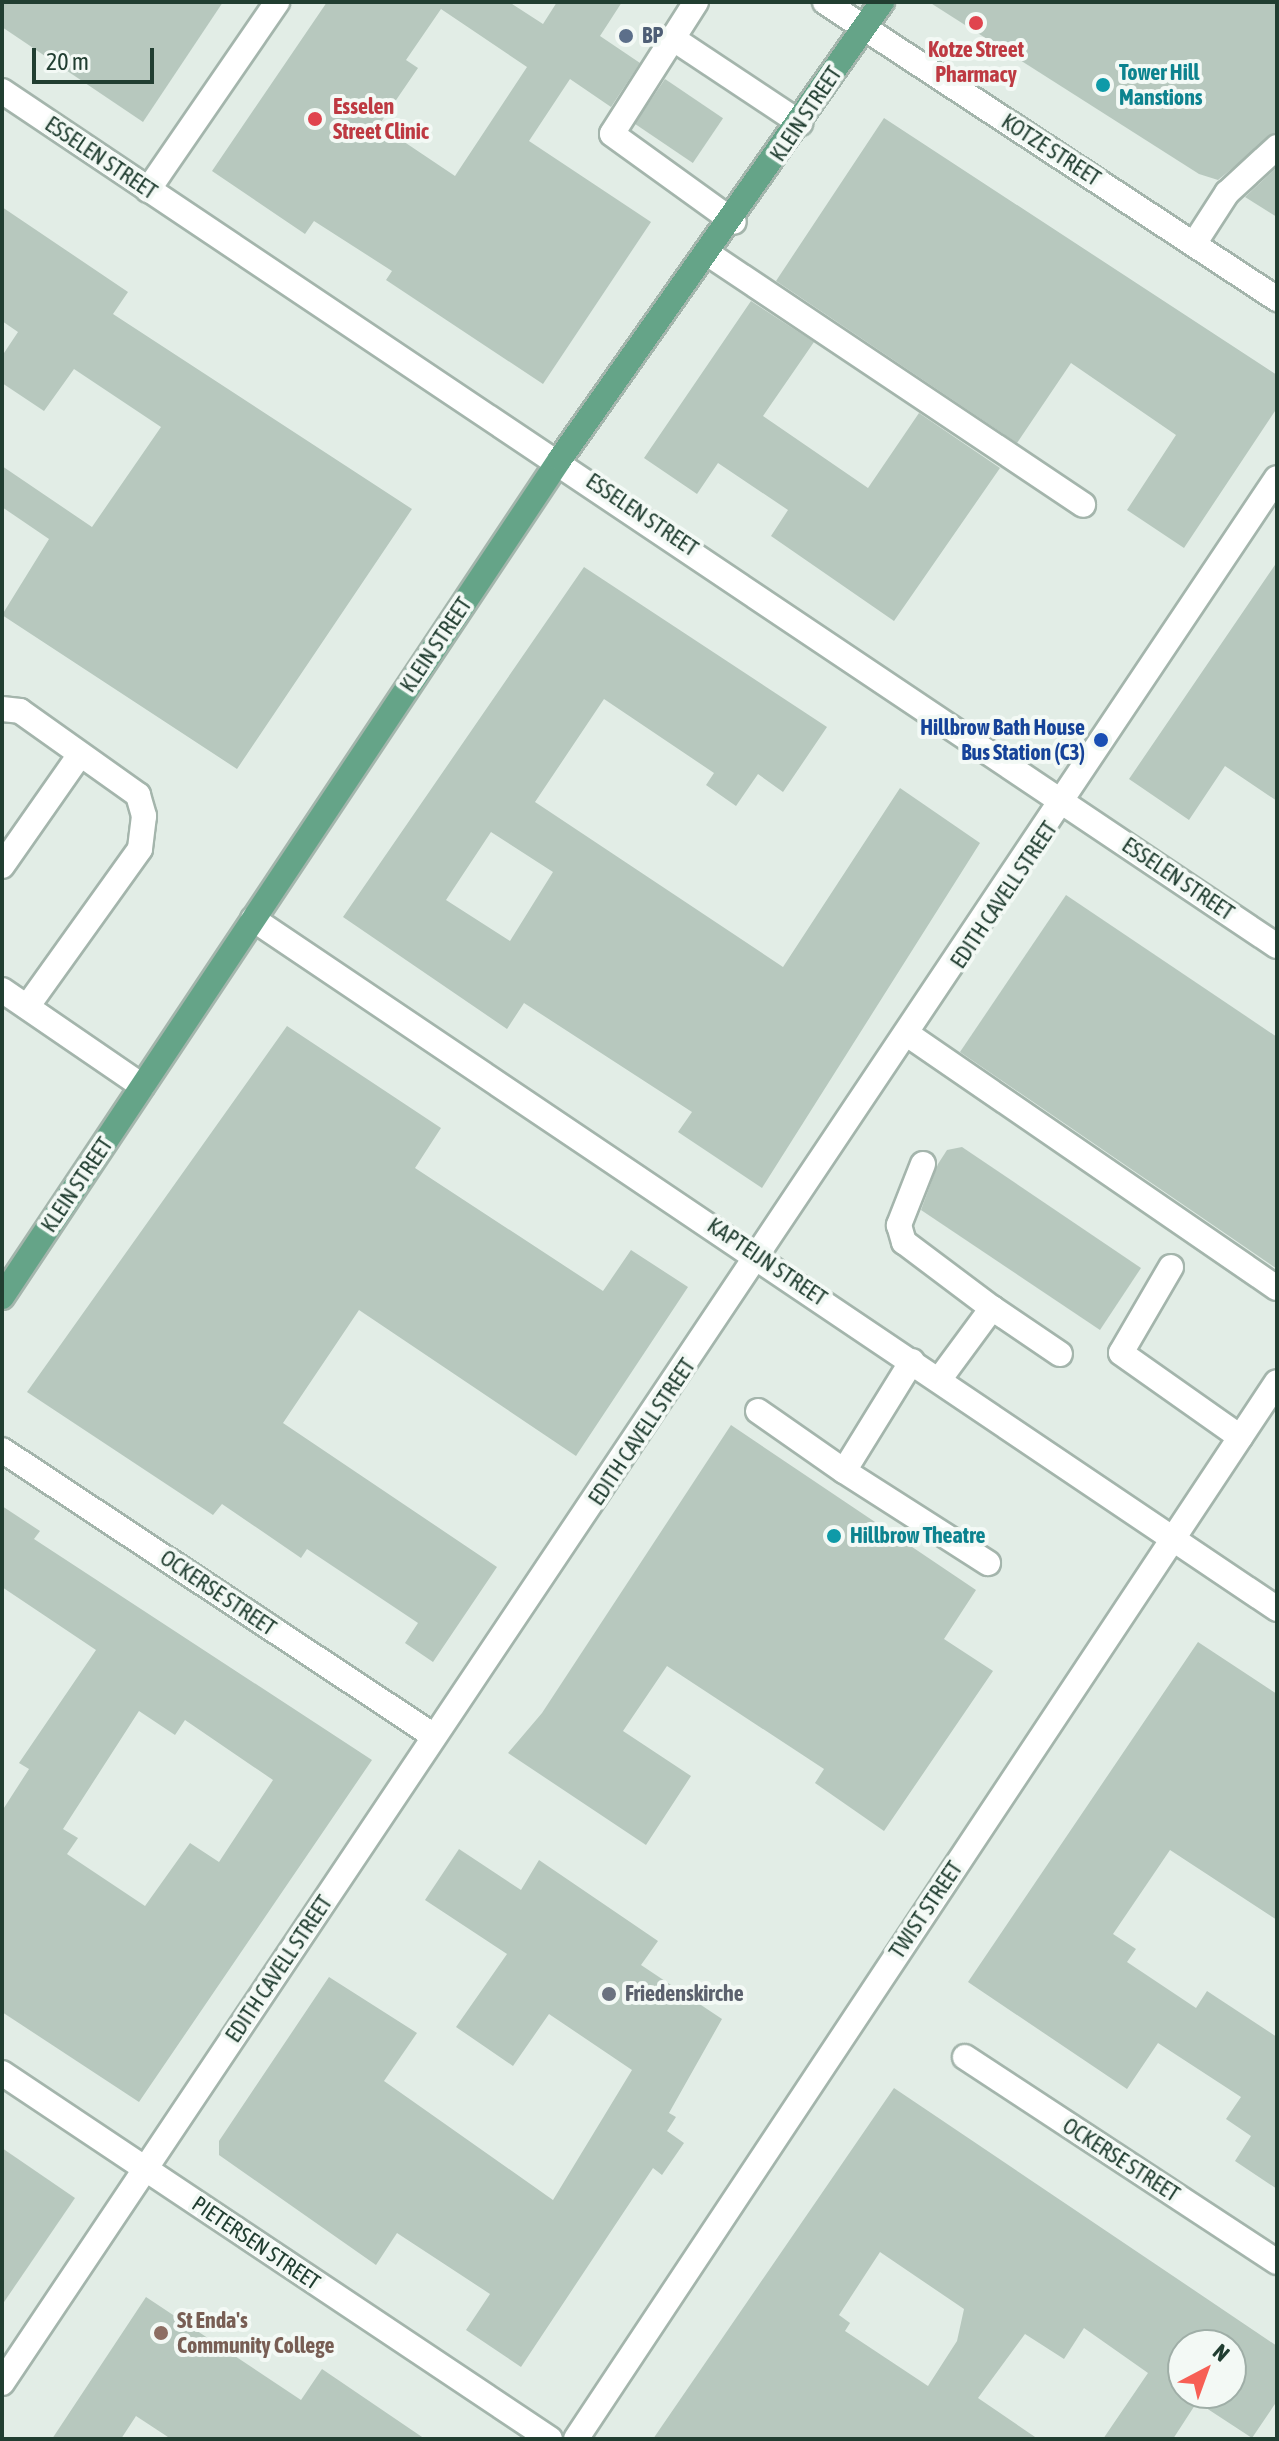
<!DOCTYPE html>
<html>
<head>
<meta charset="utf-8">
<style>
	body { margin:0 }
	#map { position:relative; width:1279px; height:2441px; overflow:hidden; background:#e2ede6; font-family:"Asap Condensed",sans-serif }
	div>[style] { position:absolute }
	.building>* { inset:0; background:#b7c8be; transform-origin:0 0 }
	.roads { filter:drop-shadow(2px 0 #a4b5ac) drop-shadow(-2px 0 #a4b5ac) drop-shadow(0 2px #a4b5ac) drop-shadow(0 -2px #a4b5ac) }
	.minor>* { height:24px; margin:-12px; padding:0 12px; transform-origin:12px; border-radius:12px; background:#fff }
	.major>* { height:24px; margin:-12px; padding:0 12px; transform-origin:12px; border-radius:12px; background:#65a488 }
	.dots>* { width:22px; height:22px; translate:-50% -50%; box-sizing:border-box; border:4px solid #f3f9f5; border-radius:50% }
	span { translate:-50% -50%; white-space:nowrap; text-align:center; line-height:1.15; -webkit-text-stroke:8px #f3f9f5; paint-order:stroke }
	.service-label { font-size:22px; color:#4e5e75; font-weight:700 }
	.left { translate:0 -50%; text-align:left }
	.health-label { font-size:22px; color:#be3a42; font-weight:700 }
	.culture-label { font-size:22px; color:#0d838f; font-weight:700 }
	.street-label { font-size:22px; color:#213e31 }
	.transit-label { font-size:22px; color:#164399; font-weight:700 }
	.right { translate:-100% -50%; text-align:right }
	.worship-label { font-size:22px; color:#5b616d; font-weight:700 }
	.education-label { font-size:22px; color:#785e54; font-weight:700 }
	.frame { position:absolute; inset:0; border:4px solid #213e31; pointer-events:none }
	.north { position:absolute; left:1167px; top:2329px; width:80px; height:80px; box-sizing:border-box; background:#f3f9f5; border:2px solid #9faea7; border-radius:50%; rotate:41deg; font-size:22px; font-weight:700; line-height:32px; text-align:center; color:#213e31 }
	.north::after { content:''; display:block; margin:auto; width:28px; height:36px; background:#f75f55; clip-path:polygon(50% 0,100% 100%,50% 72%,0 100%) }
	.scale { position:absolute; left:32px; top:48px; width:122px; height:36px; box-sizing:border-box; border:4px solid #213e31; border-top:0; padding-left:10px; font-size:24px; line-height:28px; white-space:nowrap; color:#213e31; -webkit-text-stroke:6px #f3f9f5; paint-order:stroke }
</style>
</head>
<body>
<div id="map">
	<div class="building">
		<i style="clip-path:polygon(2px 2px,223px 2px,143px 122px,2px 27px)"></i>
		<i style="clip-path:polygon(evenodd,327px 2px,509px 2px,543px 24px,557px 2px,622px 2px,600px 36px,640px 63px,611px 107px,570px 79px,529px 141px,651px 222px,543px 384px,386px 280px,392px 271px,314px 221px,305px 234px,212px 171px,327px 2px,441px 9px,527px 67px,455px 176px,379px 125px,418px 68px,406px 60px,441px 9px)"></i>
		<i style="clip-path:polygon(929px 2px,1277px 2px,1277px 132px,1218px 180px,1199px 174px)"></i>
		<i style="left:665px;top:79px;width:70px;height:54px;rotate:34deg"></i>
		<i style="clip-path:polygon(884px 118px,1277px 375px,1277px 408px,1184px 548px,1127px 510px,1176px 435px,1071px 363px,1017px 443px,776px 281px)"></i>
		<i style="clip-path:polygon(1277px 167px,1277px 217px,1245px 197px)"></i>
		<i style="clip-path:polygon(2px 207px,128px 292px,113px 314px,412px 509px,237px 769px,2px 615px,49px 539px,2px 507px,2px 466px,92px 527px,161px 427px,74px 369px,44px 411px,2px 383px,2px 356px,18px 332px,2px 321px)"></i>
		<i style="clip-path:polygon(751px 301px,814px 342px,763px 416px,868px 488px,919px 413px,1000px 468px,894px 621px,771px 536px,788px 510px,718px 463px,697px 494px,644px 458px)"></i>
		<i style="clip-path:polygon(1277px 562px,1277px 801px,1225px 766px,1189px 820px,1129px 779px)"></i>
		<i style="clip-path:polygon(evenodd,584px 567px,827px 727px,783px 792px,758px 774px,736px 806px,706px 785px,714px 773px,604px 699px,535px 802px,783px 967px,900px 788px,980px 843px,762px 1188px,678px 1132px,692px 1112px,524px 1003px,507px 1029px,343px 917px,584px 567px,491px 832px,553px 872px,510px 941px,446px 900px,491px 832px)"></i>
		<i style="clip-path:polygon(1066px 895px,1277px 1037px,1277px 1269px,960px 1052px)"></i>
		<i style="clip-path:polygon(287px 1026px,441px 1128px,415px 1168px,603px 1291px,631px 1250px,688px 1287px,576px 1456px,359px 1310px,283px 1423px,497px 1567px,433px 1662px,405px 1643px,418px 1623px,307px 1549px,301px 1558px,222px 1504px,213px 1515px,27px 1392px)"></i>
		<i style="clip-path:polygon(962px 1147px,1141px 1268px,1100px 1330px,921px 1210px,938px 1164px,947px 1150px)"></i>
		<i style="clip-path:polygon(731px 1425px,976px 1590px,944px 1639px,993px 1671px,884px 1831px,815px 1783px,824px 1769px,667px 1666px,623px 1731px,691px 1776px,646px 1845px,508px 1753px,542px 1713px)"></i>
		<i style="clip-path:polygon(evenodd,2px 1506px,40px 1531px,34px 1539px,372px 1760px,139px 2102px,2px 2012px,2px 1811px,29px 1769px,19px 1763px,96px 1650px,2px 1587px,2px 1506px,139px 1711px,175px 1735px,185px 1720px,273px 1780px,219px 1862px,190px 1843px,145px 1906px,67px 1854px,78px 1838px,63px 1829px,139px 1711px)"></i>
		<i style="clip-path:polygon(1198px 1642px,1277px 1694px,1277px 1920px,1170px 1850px,1113px 1934px,1136px 1949px,1127px 1962px,1196px 2008px,1207px 1991px,1277px 2037px,1277px 2189px,1235px 2161px,1251px 2136px,1226px 2119px,1241px 2097px,1158px 2043px,1127px 2089px,968px 1982px)"></i>
		<i style="clip-path:polygon(459px 1849px,521px 1890px,539px 1860px,658px 1941px,641px 1965px,722px 2019px,669px 2113px,676px 2117px,667px 2131px,684px 2143px,662px 2175px,653px 2168px,521px 2367px,466px 2330px,490px 2294px,397px 2233px,376px 2265px,219px 2155px,219px 2141px,329px 1977px,417px 2033px,384px 2081px,553px 2200px,632px 2070px,549px 2014px,513px 2066px,456px 2027px,507px 1954px,425px 1900px)"></i>
		<i style="clip-path:polygon(evenodd,894px 2088px,1277px 2346px,1277px 2401px,1252px 2438px,1197px 2402px,1173px 2439px,1103px 2439px,1148px 2373px,1084px 2328px,1064px 2359px,1025px 2334px,978px 2398px,1038px 2439px,653px 2439px,894px 2088px,880px 2252px,964px 2309px,957px 2341px,928px 2386px,845px 2331px,850px 2323px,839px 2315px,880px 2252px,894px 2088px,1183px 2345px,1231px 2345px,1231px 2393px,1183px 2393px,1183px 2345px)"></i>
		<i style="clip-path:polygon(2px 2148px,75px 2198px,2px 2305px)"></i>
		<i style="clip-path:polygon(146px 2297px,301px 2400px,322px 2369px,425px 2439px,171px 2439px,136px 2416px,121px 2439px,52px 2439px)"></i>
	</div>
	<div class="roads">
		<div class="minor">
			<i style="left:696px;top:2px;width:156px;rotate:122.5deg"></i>
			<i style="left:612px;top:134px;width:150px;rotate:35.8deg"></i>
			<i style="left:825px;top:2px;width:541px;rotate:33.31deg"></i>
			<i style="left:672px;top:38px;width:154px;rotate:33.6deg"></i>
			<i style="left:2px;top:91px;width:1535px;rotate:33.85deg"></i>
			<i style="left:148px;top:190px;width:228px;rotate:-55.5deg"></i>
			<i style="left:1194px;top:244px;width:61px;rotate:-57.1deg"></i>
			<i style="left:1227px;top:193px;width:68px;rotate:-42.6deg"></i>
			<i style="left:710px;top:255px;width:449px;rotate:33.8deg"></i>
			<i style="left:2px;top:709px;width:18px;rotate:6deg"></i>
			<i style="left:20px;top:711px;width:145px;rotate:35.4deg"></i>
			<i style="left:138px;top:795px;width:22px;rotate:74deg"></i>
			<i style="left:144px;top:816px;width:33px;rotate:97deg"></i>
			<i style="left:140px;top:849px;width:194px;rotate:125.6deg"></i>
			<i style="left:2px;top:866px;width:134px;rotate:-55deg"></i>
			<i style="left:253px;top:919px;width:1235px;rotate:33.97deg"></i>
			<i style="left:2px;top:990px;width:170px;rotate:34.4deg"></i>
			<i style="left:910px;top:1036px;width:445px;rotate:34.5deg"></i>
			<i style="left:923px;top:1164px;width:66px;rotate:111.5deg"></i>
			<i style="left:899px;top:1225px;width:18px;rotate:74deg"></i>
			<i style="left:904px;top:1242px;width:110px;rotate:36.9deg"></i>
			<i style="left:992px;top:1308px;width:89px;rotate:126.4deg"></i>
			<i style="left:1171px;top:1267px;width:99px;rotate:120.2deg"></i>
			<i style="left:1121px;top:1353px;width:146px;rotate:35.2deg"></i>
			<i style="left:992px;top:1308px;width:82px;rotate:34.1deg"></i>
			<i style="left:912px;top:1361px;width:129px;rotate:121.7deg"></i>
			<i style="left:844px;top:1471px;width:171px;rotate:32.6deg"></i>
			<i style="left:758px;top:1411px;width:105px;rotate:34.9deg"></i>
			<i style="left:2px;top:1450px;width:518px;rotate:33.51deg"></i>
			<i style="left:965px;top:2057px;width:373px;rotate:33.3deg"></i>
			<i style="left:2px;top:2073px;width:659px;rotate:33.74deg"></i>
			<i style="left:2px;top:2383px;width:2292px;rotate:-56.21deg"></i>
			<i style="left:576px;top:2439px;width:1268px;rotate:-56.45deg"></i>
		</div>
		<div class="major">
			<i style="left:2px;top:1297px;width:1007px;rotate:-56.34deg"></i>
			<i style="left:560px;top:459px;width:559px;rotate:-54.83deg"></i>
		</div>
	</div>
	<div class="dots">
		<i style="left:976px;top:23px;background:#e0444e"></i>
		<i style="left:626px;top:36px;background:#5c6f8a"></i>
		<i style="left:1103px;top:85px;background:#0f9aa8"></i>
		<i style="left:315px;top:119px;background:#e0444e"></i>
		<i style="left:1101px;top:740px;background:#1a4fb4"></i>
		<i style="left:834px;top:1536px;background:#0f9aa8"></i>
		<i style="left:609px;top:1994px;background:#6b7280"></i>
		<i style="left:161px;top:2333px;background:#8d6e63"></i>
	</div>
	<div class="service-label">
		<span class="left" style="left:642px;top:36px">BP</span>
	</div>
	<div class="health-label">
		<span style="left:976px;top:62px">Kotze Street<br>Pharmacy</span>
		<span class="left" style="left:333px;top:119px">Esselen<br>Street Clinic</span>
	</div>
	<div class="culture-label">
		<span class="left" style="left:1119px;top:85px">Tower Hill<br>Manstions</span>
		<span class="left" style="left:850px;top:1536px">Hillbrow Theatre</span>
	</div>
	<div class="street-label">
		<span style="left:806px;top:114px;rotate:-56deg">KLEIN STREET</span>
		<span style="left:1051px;top:150px;rotate:33deg">KOTZE STREET</span>
		<span style="left:101px;top:158px;rotate:34deg">ESSELEN STREET</span>
		<span style="left:642px;top:515px;rotate:34deg">ESSELEN STREET</span>
		<span style="left:436px;top:645px;rotate:-56deg">KLEIN STREET</span>
		<span style="left:1178px;top:879px;rotate:34deg">ESSELEN STREET</span>
		<span style="left:1004px;top:895px;rotate:-56deg">EDITH CAVELL STREET</span>
		<span style="left:77px;top:1185px;rotate:-56deg">KLEIN STREET</span>
		<span style="left:767px;top:1262px;rotate:34deg">KAPTEIJN STREET</span>
		<span style="left:642px;top:1432px;rotate:-56deg">EDITH CAVELL STREET</span>
		<span style="left:218px;top:1593px;rotate:34deg">OCKERSE STREET</span>
		<span style="left:926px;top:1910px;rotate:-56deg">TWIST STREET</span>
		<span style="left:279px;top:1969px;rotate:-56deg">EDITH CAVELL STREET</span>
		<span style="left:1121px;top:2160px;rotate:33deg">OCKERSE STREET</span>
		<span style="left:256px;top:2243px;rotate:34deg">PIETERSEN STREET</span>
	</div>
	<div class="transit-label">
		<span class="right" style="left:1085px;top:740px">Hillbrow Bath House<br>Bus Station (C3)</span>
	</div>
	<div class="worship-label">
		<span class="left" style="left:625px;top:1994px">Friedenskirche</span>
	</div>
	<div class="education-label">
		<span class="left" style="left:177px;top:2333px">St Enda's<br>Community College</span>
	</div>
	<div class="frame"></div>
	<div class="north">N</div>
	<div class="scale">20 m</div>
</div>
</body>
</html>
